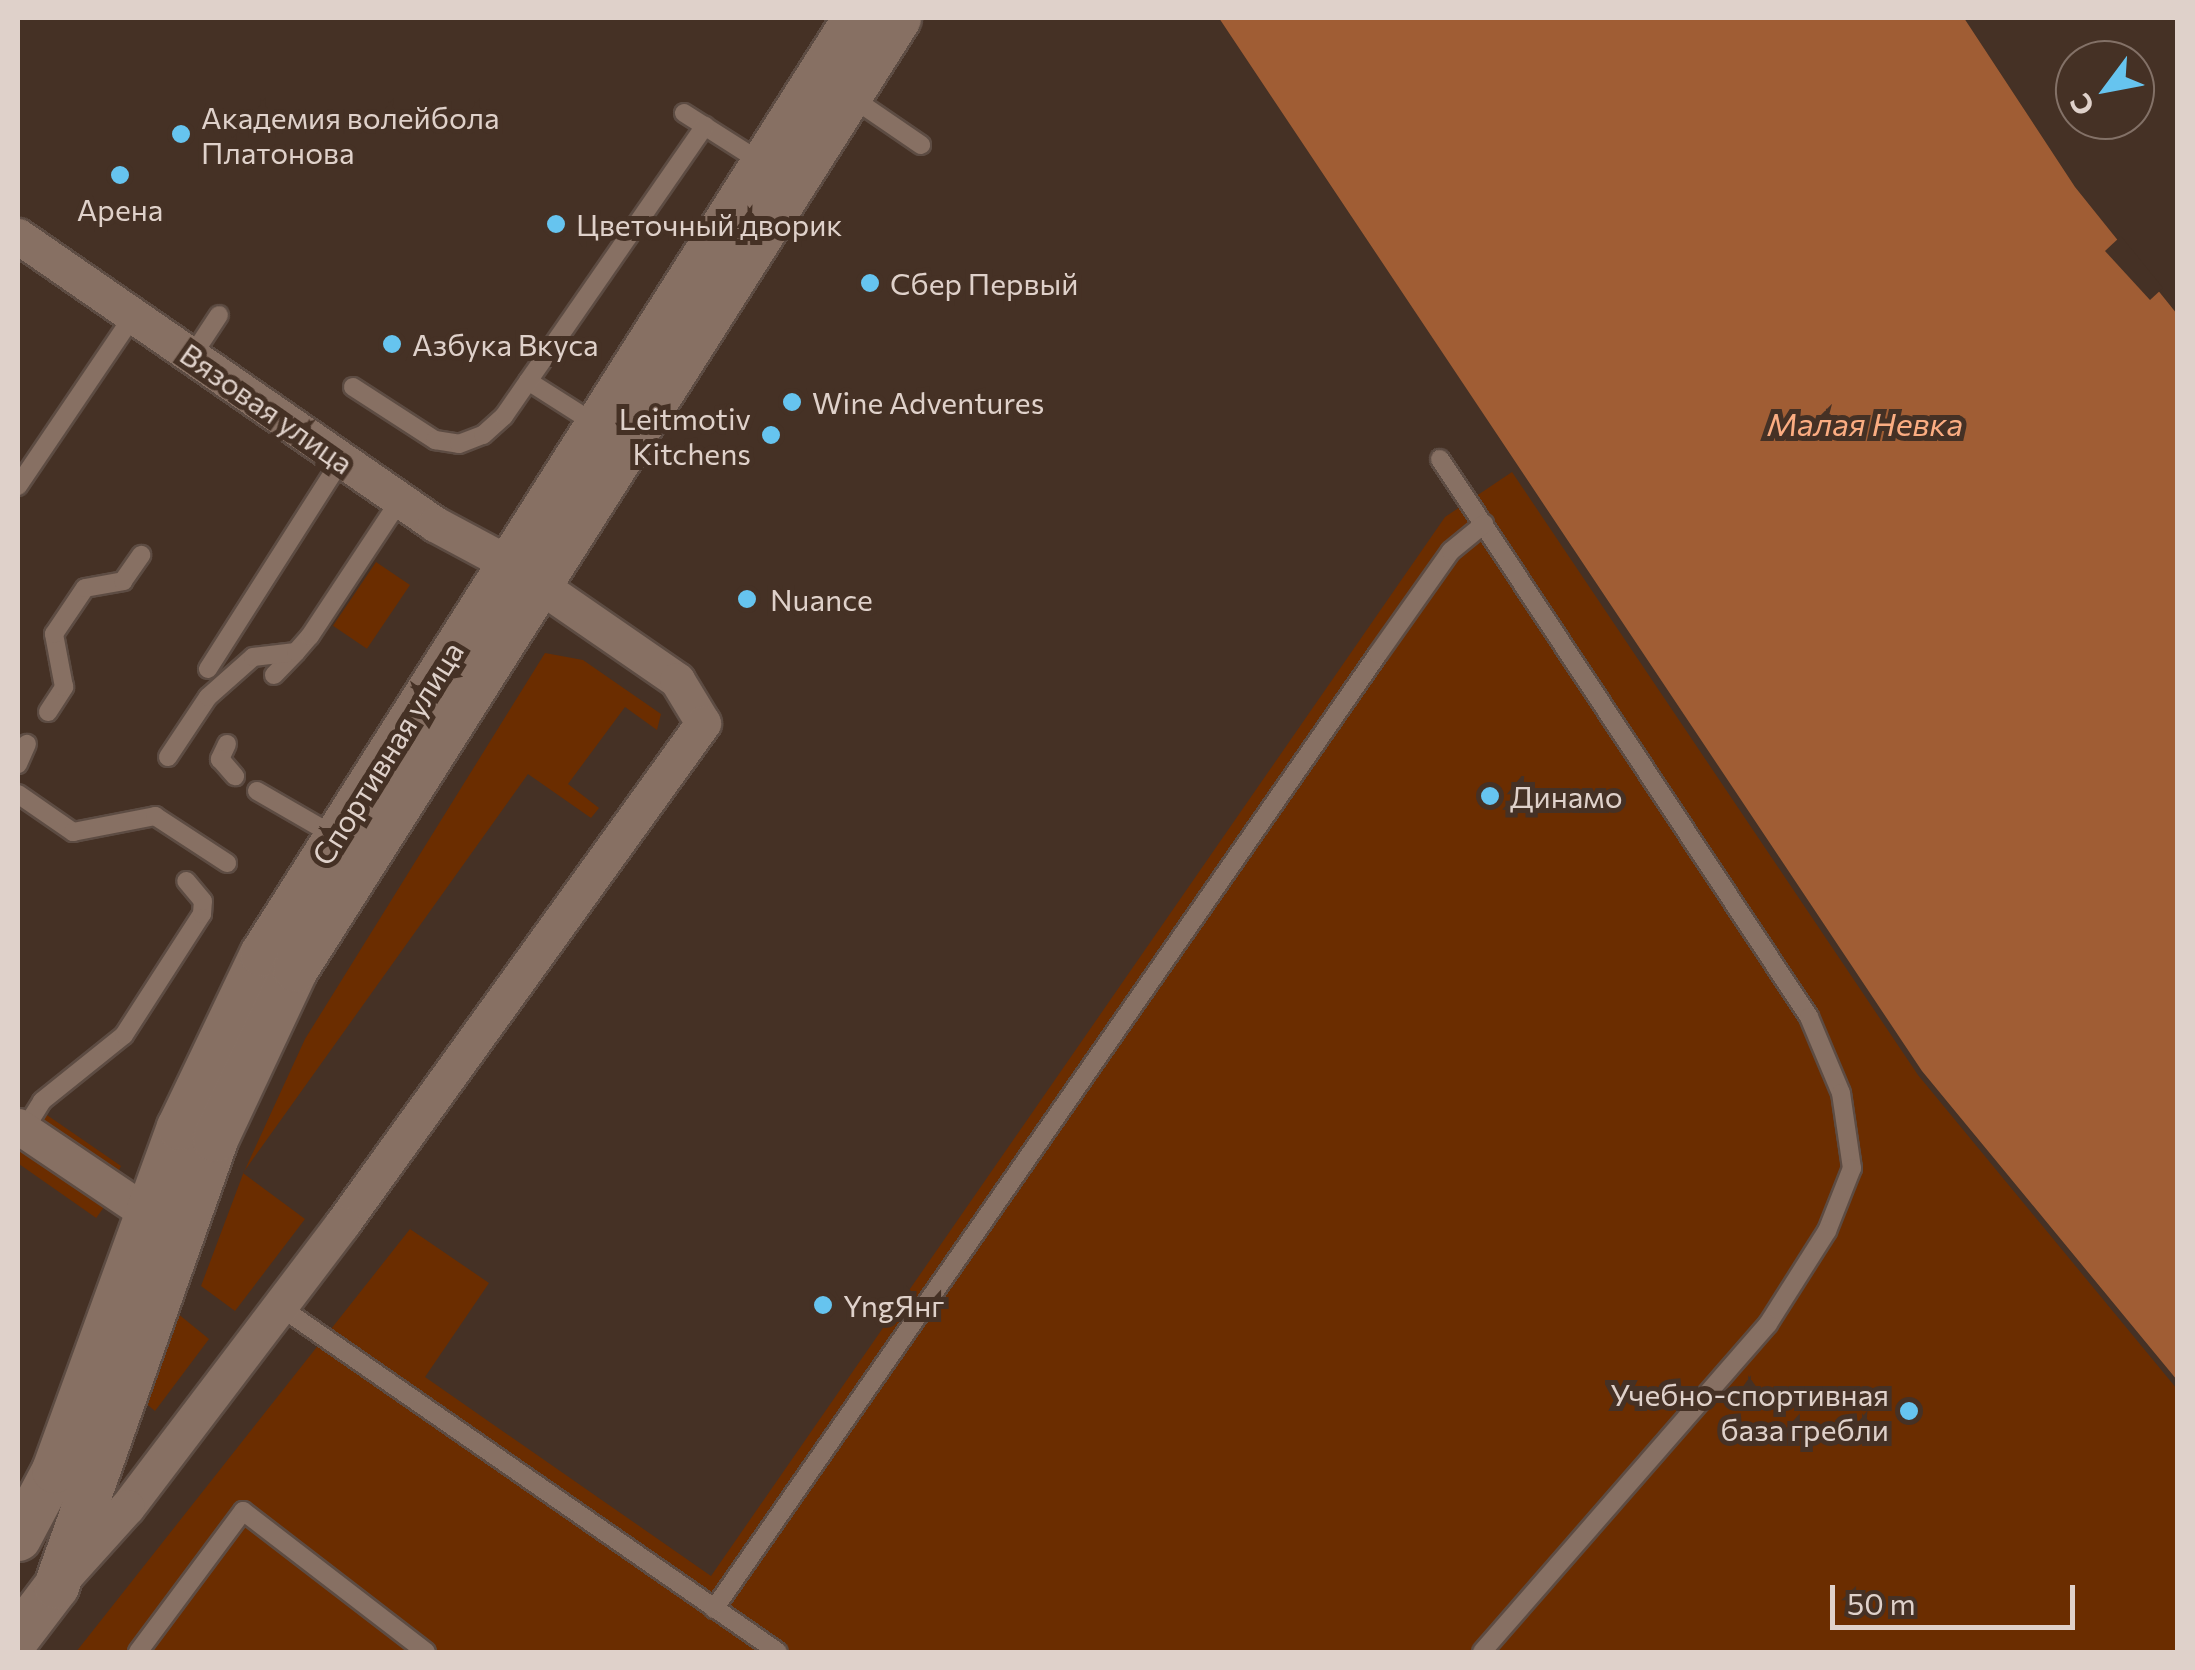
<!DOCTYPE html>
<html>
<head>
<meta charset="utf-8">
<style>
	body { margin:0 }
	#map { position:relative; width:2195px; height:1670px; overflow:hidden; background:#453125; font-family:Commissioner,sans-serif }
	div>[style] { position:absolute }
	.green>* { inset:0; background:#6b2d00; transform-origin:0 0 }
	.water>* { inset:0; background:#a05d34 }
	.pier>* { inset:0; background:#453125 }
	.roads { filter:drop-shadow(2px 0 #5d4c43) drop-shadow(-2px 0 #5d4c43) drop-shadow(0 2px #5d4c43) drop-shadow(0 -2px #5d4c43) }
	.service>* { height:18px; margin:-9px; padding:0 9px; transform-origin:9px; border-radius:9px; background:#877063 }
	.minor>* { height:35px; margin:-17.5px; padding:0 17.5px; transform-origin:17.5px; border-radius:17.5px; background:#877063 }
	.tertiary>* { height:45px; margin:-22.5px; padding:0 22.5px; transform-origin:22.5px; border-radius:22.5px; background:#877063 }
	.dots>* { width:28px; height:28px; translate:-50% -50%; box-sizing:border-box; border:5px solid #453125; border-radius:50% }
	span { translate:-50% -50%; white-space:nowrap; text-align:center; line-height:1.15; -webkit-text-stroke:10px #453125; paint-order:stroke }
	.poi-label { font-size:30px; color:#dfd1ca }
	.left { translate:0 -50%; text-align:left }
	.right { translate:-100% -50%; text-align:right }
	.street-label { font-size:30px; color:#dfd1ca }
	.water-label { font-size:32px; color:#fbad82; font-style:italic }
	.frame { position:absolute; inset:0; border:20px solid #dfd1ca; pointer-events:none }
	.north { position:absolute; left:2055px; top:40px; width:100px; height:100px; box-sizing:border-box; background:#453125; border:2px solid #837167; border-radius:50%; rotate:238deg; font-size:28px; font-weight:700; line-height:40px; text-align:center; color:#dfd1ca }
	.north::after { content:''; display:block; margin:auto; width:35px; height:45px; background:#66c4ef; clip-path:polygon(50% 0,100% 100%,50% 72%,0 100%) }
	.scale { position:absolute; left:1830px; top:1585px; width:245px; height:45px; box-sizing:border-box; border:5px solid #dfd1ca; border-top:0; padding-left:12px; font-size:30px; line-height:35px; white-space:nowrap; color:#dfd1ca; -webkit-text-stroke:8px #453125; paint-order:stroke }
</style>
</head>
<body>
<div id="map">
	<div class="green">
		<i style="clip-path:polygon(1512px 472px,1918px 1075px,2177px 1389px,2177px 1652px,76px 1652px,410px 1229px,489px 1283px,425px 1377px,711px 1576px,1445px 517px)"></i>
		<i style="left:376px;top:562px;width:41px;height:77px;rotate:34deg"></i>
		<i style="clip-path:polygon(545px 653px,583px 660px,661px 714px,657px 730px,625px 707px,568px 784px,599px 808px,591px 818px,528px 774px,243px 1173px,305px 1219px,235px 1311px,201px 1286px,243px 1174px,305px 1039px)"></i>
		<i style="clip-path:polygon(44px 1113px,121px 1166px,115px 1179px,41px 1126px)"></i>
		<i style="left:18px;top:1145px;width:106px;height:15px;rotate:35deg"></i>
		<i style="clip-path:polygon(177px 1313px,209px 1339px,155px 1411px,143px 1401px)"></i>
	</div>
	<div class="water">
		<i style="clip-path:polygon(1219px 18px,1964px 18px,2075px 187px,2177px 314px,2177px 1380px,1922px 1071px)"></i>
	</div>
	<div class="pier">
		<i style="clip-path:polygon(2121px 236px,2163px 288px,2150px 300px,2105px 251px)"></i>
	</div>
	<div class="roads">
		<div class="service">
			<i style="left:851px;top:97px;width:85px;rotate:34.4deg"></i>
			<i style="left:684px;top:113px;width:91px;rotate:32.5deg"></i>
			<i style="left:192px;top:356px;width:49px;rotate:-56.6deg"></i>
			<i style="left:528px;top:381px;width:78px;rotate:32.5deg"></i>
			<i style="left:353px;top:387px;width:98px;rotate:32.9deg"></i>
			<i style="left:435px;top:440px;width:24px;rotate:9deg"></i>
			<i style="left:459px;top:444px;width:26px;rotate:-21deg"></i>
			<i style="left:483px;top:435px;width:28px;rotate:-42deg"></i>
			<i style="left:504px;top:416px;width:353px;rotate:-55.3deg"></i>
			<i style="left:1440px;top:459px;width:669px;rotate:56.52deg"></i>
			<i style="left:1809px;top:1017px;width:82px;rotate:67.2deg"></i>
			<i style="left:1841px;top:1093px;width:76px;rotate:81.7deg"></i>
			<i style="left:1852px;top:1168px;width:68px;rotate:111.6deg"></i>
			<i style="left:1827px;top:1231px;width:110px;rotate:122.4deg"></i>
			<i style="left:1768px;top:1324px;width:435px;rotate:131.1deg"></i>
			<i style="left:18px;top:486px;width:205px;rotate:-55.9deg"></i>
			<i style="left:208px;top:669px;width:249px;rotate:-57.5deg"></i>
			<i style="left:274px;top:675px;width:32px;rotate:-46deg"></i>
			<i style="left:48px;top:712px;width:30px;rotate:-57deg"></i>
			<i style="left:64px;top:687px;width:54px;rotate:-100.7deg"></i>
			<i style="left:54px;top:634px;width:55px;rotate:-56deg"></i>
			<i style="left:85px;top:588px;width:39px;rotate:-10deg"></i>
			<i style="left:123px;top:581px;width:32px;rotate:-55deg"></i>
			<i style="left:227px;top:744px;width:17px;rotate:115deg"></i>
			<i style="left:220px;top:759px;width:23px;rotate:49deg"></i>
			<i style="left:168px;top:757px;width:72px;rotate:-56.3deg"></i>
			<i style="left:208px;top:697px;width:60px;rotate:-41.6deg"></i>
			<i style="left:253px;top:657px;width:43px;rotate:-6.6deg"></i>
			<i style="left:296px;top:652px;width:21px;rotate:-49deg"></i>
			<i style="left:310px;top:636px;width:163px;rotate:-56.5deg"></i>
			<i style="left:18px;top:764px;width:22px;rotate:-66deg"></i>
			<i style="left:257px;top:791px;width:90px;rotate:30deg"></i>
			<i style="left:18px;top:794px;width:67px;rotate:34.6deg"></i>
			<i style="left:73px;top:832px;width:84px;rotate:-11deg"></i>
			<i style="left:155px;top:816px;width:86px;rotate:33.1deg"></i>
			<i style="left:24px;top:1130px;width:34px;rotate:-58deg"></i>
			<i style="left:42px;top:1101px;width:105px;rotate:-38.8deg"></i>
			<i style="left:124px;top:1035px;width:144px;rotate:-57.2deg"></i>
			<i style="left:202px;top:914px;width:13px;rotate:-86deg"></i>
			<i style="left:203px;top:901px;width:26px;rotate:-130deg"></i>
			<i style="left:279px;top:1306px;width:607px;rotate:34.74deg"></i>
			<i style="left:714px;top:1609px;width:1163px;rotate:-55.19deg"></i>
			<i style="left:1378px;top:654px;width:126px;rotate:-54.7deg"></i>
			<i style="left:1451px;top:551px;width:43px;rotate:-39.3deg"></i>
			<i style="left:138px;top:1652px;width:176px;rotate:-53.3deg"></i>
			<i style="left:243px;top:1511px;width:231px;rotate:37.6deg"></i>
		</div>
		<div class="minor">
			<i style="left:18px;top:236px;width:507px;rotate:34.63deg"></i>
			<i style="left:435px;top:524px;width:81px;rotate:28.2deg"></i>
			<i style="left:506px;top:562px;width:208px;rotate:34.6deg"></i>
			<i style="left:677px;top:680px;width:50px;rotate:58.8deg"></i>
			<i style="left:703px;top:723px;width:618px;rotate:125.77deg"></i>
			<i style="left:342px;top:1224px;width:355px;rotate:127.2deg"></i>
			<i style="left:127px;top:1507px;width:96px;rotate:132deg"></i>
			<i style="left:18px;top:1126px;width:177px;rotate:34deg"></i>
		</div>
		<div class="tertiary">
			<i style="left:18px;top:1538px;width:77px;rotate:-62.1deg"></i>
			<i style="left:54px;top:1470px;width:365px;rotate:-70deg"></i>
			<i style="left:179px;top:1127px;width:192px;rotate:-64.4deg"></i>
			<i style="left:262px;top:954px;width:1108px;rotate:-57.64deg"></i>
			<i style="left:18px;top:1636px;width:63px;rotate:-52.8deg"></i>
			<i style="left:56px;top:1586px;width:474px;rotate:-70.4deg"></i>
			<i style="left:215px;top:1139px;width:188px;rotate:-64.8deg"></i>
			<i style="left:295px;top:969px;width:1126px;rotate:-57.62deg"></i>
		</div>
	</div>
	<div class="dots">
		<i style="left:181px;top:134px;background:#66c4ef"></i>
		<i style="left:120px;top:175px;background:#66c4ef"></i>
		<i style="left:556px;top:224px;background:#66c4ef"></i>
		<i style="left:870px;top:283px;background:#66c4ef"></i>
		<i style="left:392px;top:344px;background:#66c4ef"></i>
		<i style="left:792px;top:402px;background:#66c4ef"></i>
		<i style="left:771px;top:435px;background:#66c4ef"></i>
		<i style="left:747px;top:599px;background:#66c4ef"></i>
		<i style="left:1490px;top:796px;background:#66c4ef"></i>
		<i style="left:823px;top:1305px;background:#66c4ef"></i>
		<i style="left:1909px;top:1411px;background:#66c4ef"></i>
	</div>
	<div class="poi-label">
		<span class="left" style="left:201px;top:134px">Академия волейбола<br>Платонова</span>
		<span style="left:120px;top:209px">Арена</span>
		<span class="left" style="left:576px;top:224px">Цветочный дворик</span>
		<span class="left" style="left:890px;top:283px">Сбер Первый</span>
		<span class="left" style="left:412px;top:344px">Азбука Вкуса</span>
		<span class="left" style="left:812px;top:402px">Wine Adventures</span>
		<span class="right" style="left:751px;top:435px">Leitmotiv<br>Kitchens</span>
		<span class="left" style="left:770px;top:599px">Nuance</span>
		<span class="left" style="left:1510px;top:796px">Динамо</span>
		<span class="left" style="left:843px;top:1305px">YngЯнг</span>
		<span class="right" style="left:1889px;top:1411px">Учебно-спортивная<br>база гребли</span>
	</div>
	<div class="street-label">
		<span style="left:267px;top:408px;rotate:35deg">Вязовая улица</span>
		<span style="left:387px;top:753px;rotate:-58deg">Спортивная улица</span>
	</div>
	<div class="water-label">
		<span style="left:1865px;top:423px">Малая Невка</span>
	</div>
	<div class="frame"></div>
	<div class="north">С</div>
	<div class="scale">50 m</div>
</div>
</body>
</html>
